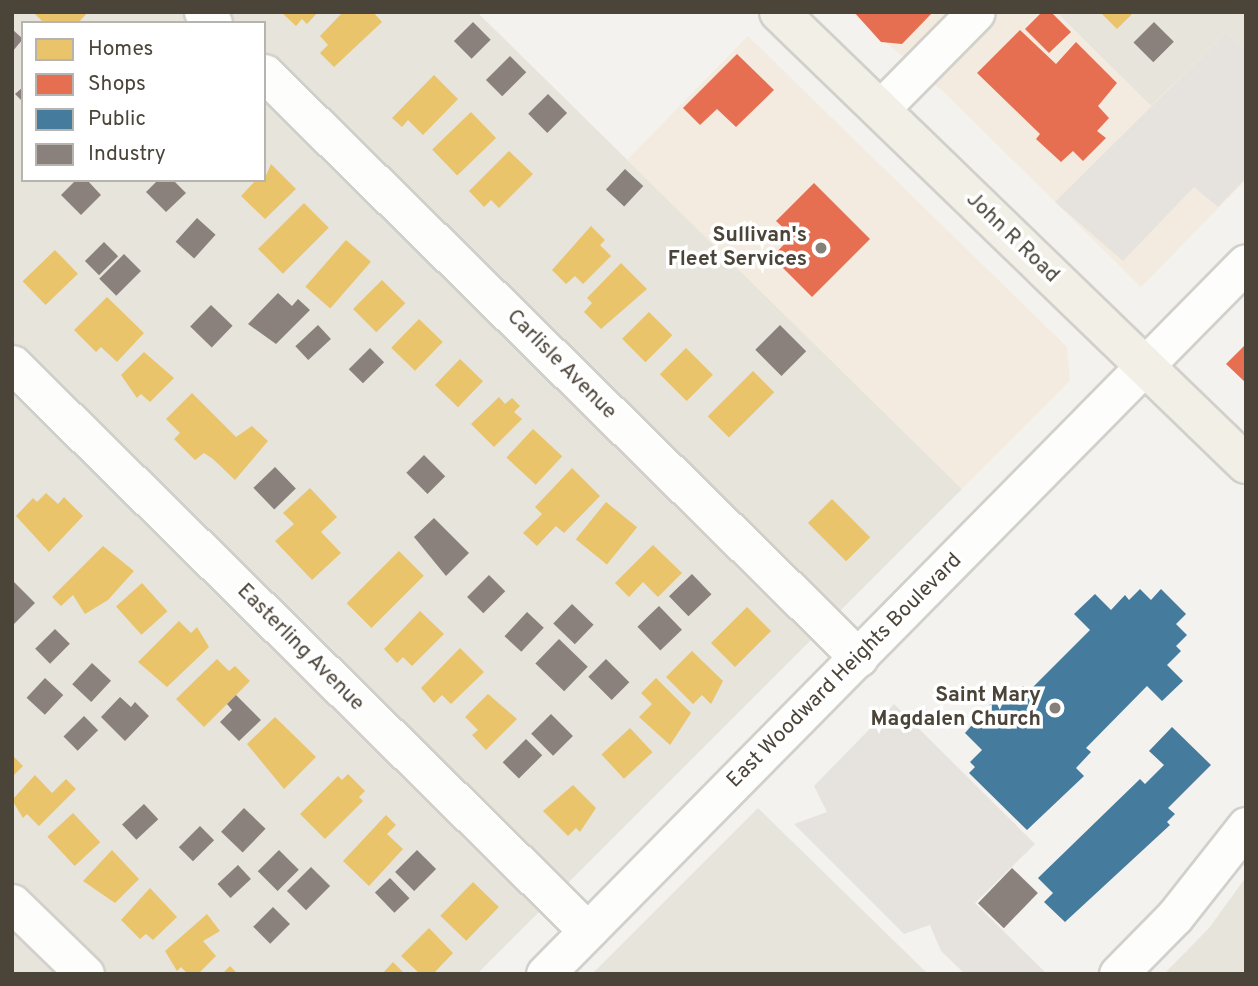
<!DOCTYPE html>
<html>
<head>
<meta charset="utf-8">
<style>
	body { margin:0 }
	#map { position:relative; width:1258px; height:986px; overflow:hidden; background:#f4f2ee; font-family:Overpass,sans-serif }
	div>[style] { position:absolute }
	.residential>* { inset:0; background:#e7e4dc }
	.commercial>* { inset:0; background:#f3ebdf }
	.parking>* { inset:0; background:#e6e3df }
	.homes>* { inset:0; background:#e9c46a; transform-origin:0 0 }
	.shops>* { inset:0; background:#e76f51 }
	.public>* { inset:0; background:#457b9d }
	.industry>* { inset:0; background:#8a817c; transform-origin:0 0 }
	.roads { filter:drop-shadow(2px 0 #d2d0cb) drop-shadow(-2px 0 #d2d0cb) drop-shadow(0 2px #d2d0cb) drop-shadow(0 -2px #d2d0cb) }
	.minor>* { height:37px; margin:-18.5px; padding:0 18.5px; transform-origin:18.5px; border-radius:18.5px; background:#fdfdfc }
	.major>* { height:38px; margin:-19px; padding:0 19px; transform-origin:19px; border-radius:19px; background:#f2efe6 }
	.dots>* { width:19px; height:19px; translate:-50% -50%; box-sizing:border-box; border:4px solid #fff; border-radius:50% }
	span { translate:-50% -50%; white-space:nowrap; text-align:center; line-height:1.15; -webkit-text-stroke:7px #fff; paint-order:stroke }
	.poi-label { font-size:21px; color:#4b4439; font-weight:700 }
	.right { translate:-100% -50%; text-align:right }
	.street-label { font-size:21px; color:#4b4439 }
	.frame { position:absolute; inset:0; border:14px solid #4b4439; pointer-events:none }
	.legend { position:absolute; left:21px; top:21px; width:245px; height:161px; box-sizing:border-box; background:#fff; border:2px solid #b7b4b0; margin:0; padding:9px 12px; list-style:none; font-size:21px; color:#4b4439 }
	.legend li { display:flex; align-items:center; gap:14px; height:35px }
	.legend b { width:35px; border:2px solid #b7b4b0 }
</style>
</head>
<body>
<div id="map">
	<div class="residential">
		<i style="clip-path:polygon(evenodd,12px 12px,477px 12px,962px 489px,477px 974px,12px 974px,12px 12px,23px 23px,264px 23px,264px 180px,23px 180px,23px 23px)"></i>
		<i style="clip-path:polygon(1056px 12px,1246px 12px,1246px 52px,1225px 33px,1151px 106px)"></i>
		<i style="clip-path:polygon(758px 808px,928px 974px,592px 974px)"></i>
		<i style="clip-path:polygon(1246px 877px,1246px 974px,1164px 974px,1209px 928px)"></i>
	</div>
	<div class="commercial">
		<i style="clip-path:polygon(851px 12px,1056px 12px,1151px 106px,1226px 32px,1246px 52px,1246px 180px,1141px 287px,947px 95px)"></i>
		<i style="clip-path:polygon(748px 36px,1067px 347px,1070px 381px,962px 489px,627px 160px)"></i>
	</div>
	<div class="parking">
		<i style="clip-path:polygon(1226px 32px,1246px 52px,1246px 178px,1218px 207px,1194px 187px,1123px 261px,1055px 202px)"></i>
		<i style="clip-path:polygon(894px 704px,1035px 844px,975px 903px,1047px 974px,965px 974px,941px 951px,930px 925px,904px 934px,794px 824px,827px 812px,814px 786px)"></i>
	</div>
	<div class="homes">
		<i style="clip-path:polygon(33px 12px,88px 12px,78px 23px,44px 23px)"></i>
		<i style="clip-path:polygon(281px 12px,318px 12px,307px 24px,302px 19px,296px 26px)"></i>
		<i style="clip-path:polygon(343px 12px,373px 12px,382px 22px,334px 67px,320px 53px,328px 45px,320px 36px)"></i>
		<i style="clip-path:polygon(1100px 12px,1134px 12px,1117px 29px)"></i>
		<i style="clip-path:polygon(434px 75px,458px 99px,423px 135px,408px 120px,402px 127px,392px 118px)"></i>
		<i style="left:471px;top:112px;width:36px;height:54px;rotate:46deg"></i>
		<i style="clip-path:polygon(509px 151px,533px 174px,499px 208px,491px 200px,484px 207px,469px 191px)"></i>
		<i style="clip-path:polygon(271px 164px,296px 189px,265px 219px,241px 196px,256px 180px,264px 180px)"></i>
		<i style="left:304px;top:203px;width:35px;height:65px;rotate:45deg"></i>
		<i style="clip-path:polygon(591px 226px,605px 240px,600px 245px,611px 256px,583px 284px,575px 276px,566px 284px,552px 270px)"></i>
		<i style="left:346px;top:240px;width:33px;height:62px;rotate:41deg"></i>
		<i style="left:55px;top:250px;width:33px;height:45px;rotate:46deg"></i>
		<i style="clip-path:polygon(621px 263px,647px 289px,601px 329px,584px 312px,592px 303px,587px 298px)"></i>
		<i style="left:382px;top:280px;width:33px;height:41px;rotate:45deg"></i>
		<i style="clip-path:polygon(107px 297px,144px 333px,117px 362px,101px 347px,96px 352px,74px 330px)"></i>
		<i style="left:649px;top:312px;width:33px;height:38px;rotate:45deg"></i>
		<i style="left:419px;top:319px;width:33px;height:40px;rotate:44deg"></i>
		<i style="left:686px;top:348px;width:38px;height:37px;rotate:45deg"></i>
		<i style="clip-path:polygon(144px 352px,174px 378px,150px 402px,141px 394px,137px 398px,121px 375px)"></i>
		<i style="left:460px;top:359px;width:32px;height:36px;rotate:44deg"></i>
		<i style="left:753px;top:371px;width:30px;height:64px;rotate:45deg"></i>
		<i style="clip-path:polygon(192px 393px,236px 437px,252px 426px,268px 441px,235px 480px,213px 459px,204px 453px,195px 460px,174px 439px,180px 433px,166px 419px)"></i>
		<i style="clip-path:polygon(499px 397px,505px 404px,512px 398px,520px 406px,514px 412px,522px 419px,494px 447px,471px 424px)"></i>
		<i style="left:533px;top:429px;width:40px;height:39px;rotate:43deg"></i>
		<i style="clip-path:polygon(572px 468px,600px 496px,564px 533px,556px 526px,537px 546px,523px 533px,542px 514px,535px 507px)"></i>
		<i style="clip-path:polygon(310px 488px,337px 517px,321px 532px,341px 553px,312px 580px,275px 541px,294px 524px,283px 513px)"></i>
		<i style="clip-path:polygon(46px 493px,58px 504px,64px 497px,83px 516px,49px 552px,16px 516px,33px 498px,37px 502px)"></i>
		<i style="left:832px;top:499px;width:54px;height:34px;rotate:45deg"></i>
		<i style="left:606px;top:502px;width:40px;height:48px;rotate:39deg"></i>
		<i style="clip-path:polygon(653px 545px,682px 573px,658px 597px,643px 582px,629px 597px,615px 583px)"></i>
		<i style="clip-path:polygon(103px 546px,134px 571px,108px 600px,85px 614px,73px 595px,61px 606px,52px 597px)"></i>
		<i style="left:399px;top:551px;width:35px;height:74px;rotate:45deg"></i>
		<i style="left:142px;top:583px;width:38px;height:35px;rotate:48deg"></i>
		<i style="left:747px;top:607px;width:34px;height:51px;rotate:45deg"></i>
		<i style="clip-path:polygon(420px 611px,444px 634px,412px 666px,403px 657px,397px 663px,384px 649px)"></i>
		<i style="clip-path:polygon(179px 621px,191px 633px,197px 627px,209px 647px,167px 687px,138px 662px)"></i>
		<i style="clip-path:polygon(460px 648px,484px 672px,451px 704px,442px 695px,434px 703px,421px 688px)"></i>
		<i style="clip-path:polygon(692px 651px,723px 681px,711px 704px,702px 695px,693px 704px,666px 677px)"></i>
		<i style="clip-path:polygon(217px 659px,229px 671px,235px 666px,250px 681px,204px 727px,176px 699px)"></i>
		<i style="clip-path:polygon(656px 678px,691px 713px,670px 745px,639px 717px,652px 704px,641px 693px)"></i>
		<i style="clip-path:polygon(488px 694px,517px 719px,486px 750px,472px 735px,478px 730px,465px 717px)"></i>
		<i style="clip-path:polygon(275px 717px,316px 757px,284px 789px,247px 744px)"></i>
		<i style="left:630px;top:728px;width:33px;height:39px;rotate:47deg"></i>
		<i style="clip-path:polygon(12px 755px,23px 766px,12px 777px)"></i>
		<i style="clip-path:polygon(348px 774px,365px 791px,359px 797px,363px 801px,325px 839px,300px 814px,338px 776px,342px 780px)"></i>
		<i style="clip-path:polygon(35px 775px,52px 793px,66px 779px,76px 789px,39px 826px,27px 814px,23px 818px,12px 800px)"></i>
		<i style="clip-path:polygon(573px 785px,596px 808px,580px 832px,576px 828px,568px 836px,543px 811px)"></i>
		<i style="left:73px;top:813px;width:40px;height:35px;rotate:47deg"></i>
		<i style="clip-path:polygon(386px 815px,396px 825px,387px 834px,403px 849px,369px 886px,343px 861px)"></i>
		<i style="clip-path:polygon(112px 850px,139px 879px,115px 903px,83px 881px)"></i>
		<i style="left:473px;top:882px;width:36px;height:47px;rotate:44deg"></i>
		<i style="clip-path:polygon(150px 888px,177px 917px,153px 940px,146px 934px,140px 939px,121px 920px)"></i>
		<i style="clip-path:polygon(207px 914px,220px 931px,203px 941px,216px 956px,198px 974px,188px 974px,181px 967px,177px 971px,165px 951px)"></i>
		<i style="clip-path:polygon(429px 928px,453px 953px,433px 974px,420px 974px,401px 956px)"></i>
		<i style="clip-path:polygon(393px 962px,405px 974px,382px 974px)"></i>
		<i style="clip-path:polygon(230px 966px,238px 974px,222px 974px)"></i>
	</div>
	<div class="shops">
		<i style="clip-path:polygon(854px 12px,933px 12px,902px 44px,881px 42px)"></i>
		<i style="clip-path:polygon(1042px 12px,1051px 12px,1071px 32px,1049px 53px,1025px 29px)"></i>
		<i style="clip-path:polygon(1020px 30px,1056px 64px,1076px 42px,1117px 83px,1098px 106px,1109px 118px,1097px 131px,1106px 138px,1083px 161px,1073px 151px,1061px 162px,1036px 139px,1040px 134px,977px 73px)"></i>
		<i style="clip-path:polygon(737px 54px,774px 90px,736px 127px,717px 109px,700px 125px,683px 108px)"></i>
		<i style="clip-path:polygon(814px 183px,870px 239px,812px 297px,772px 257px,792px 236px,776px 221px)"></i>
		<i style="clip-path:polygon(1246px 344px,1246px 383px,1226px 364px)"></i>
	</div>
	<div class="public">
		<i style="clip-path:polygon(1140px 589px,1151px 600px,1161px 589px,1186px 614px,1176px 624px,1187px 635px,1176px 646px,1181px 651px,1167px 665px,1183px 681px,1162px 701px,1147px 686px,1086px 748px,1091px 752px,1076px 768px,1084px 776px,1027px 830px,969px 773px,975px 767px,970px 762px,982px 750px,965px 733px,1000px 693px,1008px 701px,1023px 686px,1029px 691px,1090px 630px,1074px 614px,1095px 594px,1111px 610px,1125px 595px,1129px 600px)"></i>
		<i style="clip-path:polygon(1172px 727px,1211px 765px,1168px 808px,1175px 814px,1167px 822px,1170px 825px,1065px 922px,1044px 902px,1053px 893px,1038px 878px,1140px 779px,1145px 784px,1164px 765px,1149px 751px)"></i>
	</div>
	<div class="industry">
		<i style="left:473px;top:22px;width:25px;height:27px;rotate:45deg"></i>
		<i style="left:1154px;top:22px;width:28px;height:29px;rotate:45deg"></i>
		<i style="clip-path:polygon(12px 29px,23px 39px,12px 52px)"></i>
		<i style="left:510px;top:56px;width:23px;height:34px;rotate:45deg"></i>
		<i style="clip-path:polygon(23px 87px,23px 102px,15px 94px)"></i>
		<i style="left:548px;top:94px;width:27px;height:28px;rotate:45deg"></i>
		<i style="left:625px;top:169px;width:25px;height:28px;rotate:43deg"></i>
		<i style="clip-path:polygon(76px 180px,87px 180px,101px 195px,81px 215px,61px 195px)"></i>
		<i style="clip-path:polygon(158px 180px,173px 180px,186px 193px,166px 212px,146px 192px)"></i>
		<i style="left:197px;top:218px;width:25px;height:32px;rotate:42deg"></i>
		<i style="left:104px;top:242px;width:20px;height:27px;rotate:45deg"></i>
		<i style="left:124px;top:254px;width:24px;height:35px;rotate:45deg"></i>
		<i style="clip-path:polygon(278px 293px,292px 306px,298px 299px,310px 310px,276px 344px,248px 324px)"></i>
		<i style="left:211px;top:305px;width:30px;height:30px;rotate:44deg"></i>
		<i style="left:318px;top:325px;width:19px;height:31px;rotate:47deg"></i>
		<i style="left:780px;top:325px;width:37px;height:35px;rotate:45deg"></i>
		<i style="left:370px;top:348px;width:20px;height:30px;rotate:45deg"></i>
		<i style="left:424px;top:455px;width:30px;height:25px;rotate:45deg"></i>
		<i style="left:275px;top:467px;width:30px;height:30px;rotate:46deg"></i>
		<i style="clip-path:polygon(434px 518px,469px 553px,446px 576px,414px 537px)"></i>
		<i style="left:692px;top:574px;width:28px;height:32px;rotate:46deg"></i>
		<i style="left:489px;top:575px;width:23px;height:31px;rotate:45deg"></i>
		<i style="clip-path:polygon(12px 580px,35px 603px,12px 626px)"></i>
		<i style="left:572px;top:604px;width:30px;height:27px;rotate:44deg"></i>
		<i style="left:659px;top:606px;width:33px;height:30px;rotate:46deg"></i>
		<i style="left:527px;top:612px;width:23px;height:33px;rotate:43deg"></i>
		<i style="left:55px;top:629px;width:21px;height:28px;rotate:45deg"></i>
		<i style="left:559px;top:639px;width:40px;height:34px;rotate:44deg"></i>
		<i style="left:606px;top:659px;width:33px;height:25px;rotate:45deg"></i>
		<i style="left:92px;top:663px;width:26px;height:29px;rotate:43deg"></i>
		<i style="left:45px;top:678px;width:25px;height:27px;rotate:43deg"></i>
		<i style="clip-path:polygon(236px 695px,261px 720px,239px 741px,220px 722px,232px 710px,227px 704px)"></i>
		<i style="clip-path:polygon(120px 697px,131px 707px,135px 702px,149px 716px,125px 741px,101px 717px)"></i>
		<i style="left:551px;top:714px;width:31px;height:28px;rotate:45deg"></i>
		<i style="left:84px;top:716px;width:20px;height:29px;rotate:45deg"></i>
		<i style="left:526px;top:739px;width:23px;height:33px;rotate:45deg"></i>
		<i style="left:144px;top:804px;width:21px;height:30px;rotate:47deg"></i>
		<i style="left:244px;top:808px;width:30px;height:33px;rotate:44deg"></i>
		<i style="left:200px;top:826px;width:20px;height:30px;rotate:45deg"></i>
		<i style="left:279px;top:850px;width:28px;height:30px;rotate:45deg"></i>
		<i style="left:417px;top:850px;width:27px;height:31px;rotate:45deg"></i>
		<i style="left:238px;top:865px;width:19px;height:28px;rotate:47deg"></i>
		<i style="left:311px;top:867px;width:27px;height:34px;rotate:45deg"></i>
		<i style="left:1012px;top:868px;width:36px;height:49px;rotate:44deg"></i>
		<i style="left:390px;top:878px;width:28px;height:21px;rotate:46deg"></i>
		<i style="left:273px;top:907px;width:24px;height:28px;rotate:45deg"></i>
	</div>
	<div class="roads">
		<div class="minor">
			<i style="left:203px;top:12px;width:15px;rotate:48deg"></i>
			<i style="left:264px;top:73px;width:834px;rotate:44.51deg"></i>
			<i style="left:880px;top:109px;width:136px;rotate:-45.3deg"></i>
			<i style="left:12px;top:364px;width:808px;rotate:44.55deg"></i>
			<i style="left:12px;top:903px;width:102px;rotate:44.2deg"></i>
			<i style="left:545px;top:974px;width:998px;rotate:-45.41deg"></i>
			<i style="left:1118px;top:974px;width:81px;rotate:-45.5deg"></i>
			<i style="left:1175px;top:916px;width:115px;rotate:-51.7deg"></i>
		</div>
		<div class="major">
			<i style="left:779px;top:12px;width:650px;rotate:44.06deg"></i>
		</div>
	</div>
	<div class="dots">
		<i style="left:821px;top:248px;background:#868178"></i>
		<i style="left:1055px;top:708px;background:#868178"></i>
	</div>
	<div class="poi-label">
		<span class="right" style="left:807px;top:248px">Sullivan's<br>Fleet Services</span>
		<span class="right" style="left:1041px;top:708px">Saint Mary<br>Magdalen Church</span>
	</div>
	<div class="street-label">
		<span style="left:1012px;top:238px;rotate:44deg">John R Road</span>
		<span style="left:561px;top:365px;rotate:45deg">Carlisle Avenue</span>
		<span style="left:300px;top:648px;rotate:45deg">Easterling Avenue</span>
		<span style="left:845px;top:671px;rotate:-45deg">East Woodward Heights Boulevard</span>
	</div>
	<div class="frame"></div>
	<ul class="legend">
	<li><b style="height:19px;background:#e9c46a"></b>Homes</li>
	<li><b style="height:19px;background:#e76f51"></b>Shops</li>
	<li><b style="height:19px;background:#457b9d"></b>Public</li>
	<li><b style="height:19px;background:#8a817c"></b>Industry</li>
	</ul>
</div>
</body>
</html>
